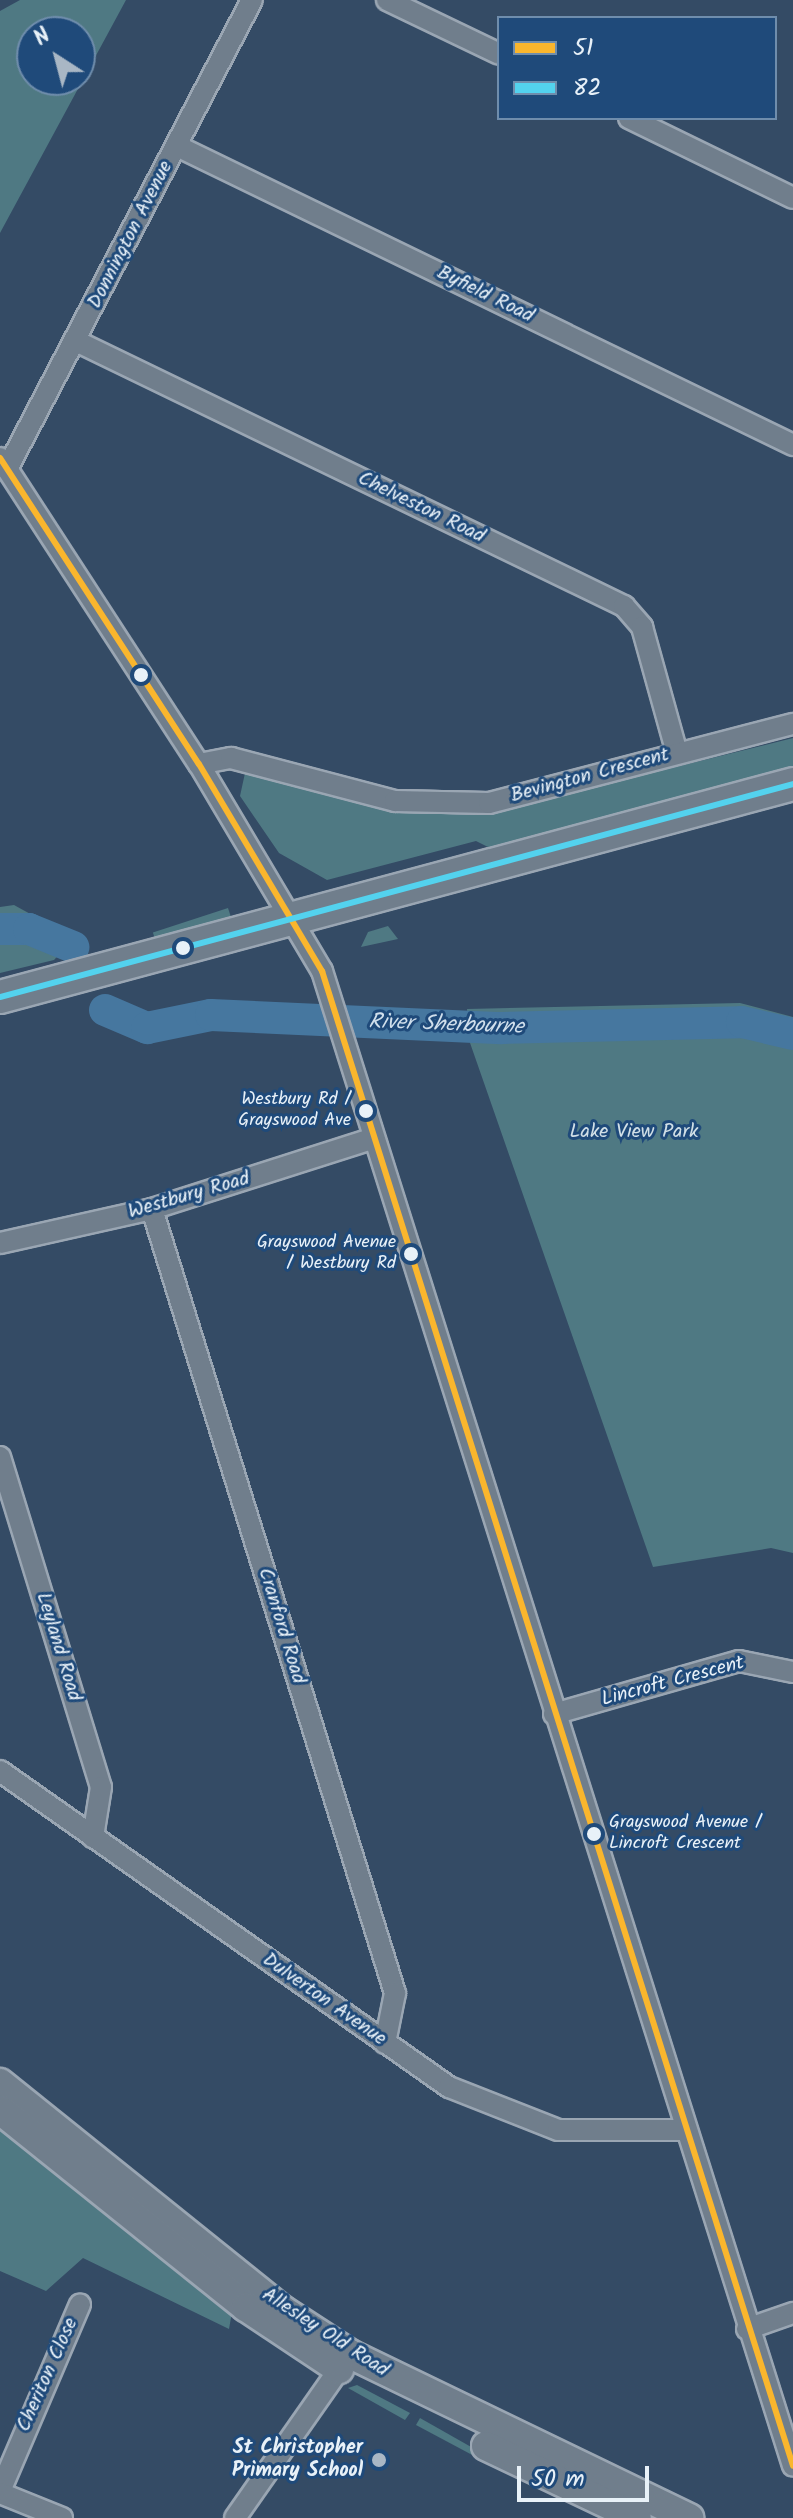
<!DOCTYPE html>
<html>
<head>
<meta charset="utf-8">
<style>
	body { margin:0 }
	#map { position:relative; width:793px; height:2518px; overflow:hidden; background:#344b65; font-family:Kalam,sans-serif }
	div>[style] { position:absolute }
	.green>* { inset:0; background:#4f7983; transform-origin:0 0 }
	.river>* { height:32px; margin:-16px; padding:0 16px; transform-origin:16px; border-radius:16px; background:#46779f }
	.roads { filter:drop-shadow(2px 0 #9aa6b3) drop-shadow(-2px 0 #9aa6b3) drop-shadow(0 2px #9aa6b3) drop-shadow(0 -2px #9aa6b3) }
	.minor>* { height:20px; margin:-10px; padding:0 10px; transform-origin:10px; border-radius:10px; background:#707e8c }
	.secondary>* { height:28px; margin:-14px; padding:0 14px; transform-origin:14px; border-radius:14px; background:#707e8c }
	.trunk>* { height:32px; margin:-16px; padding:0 16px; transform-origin:16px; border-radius:16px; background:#707e8c }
	.bus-1>* { height:6px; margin:-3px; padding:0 3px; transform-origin:3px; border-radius:3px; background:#fab62d }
	.bus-2>* { height:6px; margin:-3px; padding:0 3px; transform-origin:3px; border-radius:3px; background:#53d2ee }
	.dots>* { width:22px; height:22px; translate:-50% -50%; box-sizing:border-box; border:4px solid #1f4a7a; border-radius:50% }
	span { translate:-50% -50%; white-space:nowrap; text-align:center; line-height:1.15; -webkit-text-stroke:6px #1f4a7a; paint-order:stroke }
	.bus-label { font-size:18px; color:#e8f1f8 }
	.right { translate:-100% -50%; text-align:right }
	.left { translate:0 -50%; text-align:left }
	.street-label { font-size:20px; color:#e8f1f8 }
	.park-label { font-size:20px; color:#d2e0e7 }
	.poi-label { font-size:20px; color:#e8f1f8; font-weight:700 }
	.water-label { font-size:22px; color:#d0dfec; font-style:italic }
	.legend { position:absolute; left:497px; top:16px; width:280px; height:104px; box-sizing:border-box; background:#1f4a7a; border:2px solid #6f8dac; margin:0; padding:10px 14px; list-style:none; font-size:24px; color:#e8f1f8 }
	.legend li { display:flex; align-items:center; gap:16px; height:40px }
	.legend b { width:40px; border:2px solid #6f8dac }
	.north { position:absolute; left:16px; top:16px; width:80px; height:80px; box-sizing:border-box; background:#1f4a7a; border:2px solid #6f8dac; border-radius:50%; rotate:324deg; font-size:22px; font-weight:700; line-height:32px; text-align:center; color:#e8f1f8 }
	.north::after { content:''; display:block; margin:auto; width:28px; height:36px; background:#a9b7c5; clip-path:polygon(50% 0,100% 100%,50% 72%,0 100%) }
	.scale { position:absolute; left:517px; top:2466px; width:132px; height:36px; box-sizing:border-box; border:4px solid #e8f1f8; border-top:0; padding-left:10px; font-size:24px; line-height:28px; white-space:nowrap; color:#e8f1f8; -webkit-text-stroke:6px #1f4a7a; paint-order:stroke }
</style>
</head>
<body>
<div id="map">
	<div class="green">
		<i style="clip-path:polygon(evenodd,20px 0,126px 0,0 233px,0 11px,20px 0,32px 32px,80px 32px,80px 80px,32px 80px,32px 32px)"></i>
		<i style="clip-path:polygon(793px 738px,793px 770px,494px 850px,476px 841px,327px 880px,279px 853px,240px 796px,245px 773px,402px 812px,481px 815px)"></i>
		<i style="clip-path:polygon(14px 905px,74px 938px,54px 960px,0 973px,0 907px)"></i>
		<i style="left:228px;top:908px;width:13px;height:79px;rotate:72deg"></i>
		<i style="clip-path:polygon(388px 926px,398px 939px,361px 947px,368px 932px)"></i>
		<i style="clip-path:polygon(740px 1003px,793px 1017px,793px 1553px,771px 1548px,653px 1567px,469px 1040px,467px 1009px)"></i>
		<i style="clip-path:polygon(0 2119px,232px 2312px,229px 2329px,83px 2258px,46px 2291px,0 2271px)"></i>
		<i style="clip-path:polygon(357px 2385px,410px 2413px,405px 2420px,348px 2388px)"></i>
		<i style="clip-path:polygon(420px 2418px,480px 2452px,476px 2457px,416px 2425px)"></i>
	</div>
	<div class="river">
		<i style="left:0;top:929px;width:29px"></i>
		<i style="left:29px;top:929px;width:48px;rotate:22.2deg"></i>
		<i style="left:105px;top:1010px;width:46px;rotate:23.2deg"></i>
		<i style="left:147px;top:1028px;width:65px;rotate:-11.5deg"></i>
		<i style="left:211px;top:1015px;width:291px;rotate:2.6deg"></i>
		<i style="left:502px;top:1028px;width:240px;rotate:-1.4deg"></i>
		<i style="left:742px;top:1022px;width:52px;rotate:13.2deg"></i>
	</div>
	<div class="roads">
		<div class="minor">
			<i style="left:387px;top:0;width:124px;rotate:25.7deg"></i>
			<i style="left:629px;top:118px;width:182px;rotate:26deg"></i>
			<i style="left:177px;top:146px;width:685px;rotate:25.89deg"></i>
			<i style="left:76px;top:341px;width:609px;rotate:25.81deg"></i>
			<i style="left:624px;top:606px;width:28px;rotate:49deg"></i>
			<i style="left:642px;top:627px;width:131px;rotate:74.5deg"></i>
			<i style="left:0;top:458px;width:365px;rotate:57deg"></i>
			<i style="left:199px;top:764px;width:241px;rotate:59.3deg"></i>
			<i style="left:322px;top:971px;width:1567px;rotate:72.51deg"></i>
			<i style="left:7px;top:469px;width:529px;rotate:-62.42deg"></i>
			<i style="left:199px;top:764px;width:33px;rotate:-11deg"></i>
			<i style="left:231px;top:758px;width:170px;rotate:14.7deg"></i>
			<i style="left:395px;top:801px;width:94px;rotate:1.2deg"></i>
			<i style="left:489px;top:803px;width:314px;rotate:-14.6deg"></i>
			<i style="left:152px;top:1209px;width:821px;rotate:72.78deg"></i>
			<i style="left:395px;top:1993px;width:51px;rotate:101.3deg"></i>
			<i style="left:0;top:1243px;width:156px;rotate:-12.6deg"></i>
			<i style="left:152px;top:1209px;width:233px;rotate:-17.7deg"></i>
			<i style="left:0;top:1457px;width:345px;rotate:73deg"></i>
			<i style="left:101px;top:1787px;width:51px;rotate:99.1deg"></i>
			<i style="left:554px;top:1714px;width:192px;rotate:-16deg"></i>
			<i style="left:739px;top:1661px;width:55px;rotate:11.5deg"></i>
			<i style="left:0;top:1771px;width:549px;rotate:35.14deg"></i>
			<i style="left:449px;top:2087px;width:117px;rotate:21.5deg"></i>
			<i style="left:558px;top:2130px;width:126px"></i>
			<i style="left:747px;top:2329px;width:49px;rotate:-19.2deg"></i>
			<i style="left:0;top:2491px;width:203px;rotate:-66.8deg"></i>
			<i style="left:0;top:2493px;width:67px;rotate:22deg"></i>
			<i style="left:235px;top:2518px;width:192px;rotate:-55deg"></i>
		</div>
		<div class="secondary">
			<i style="left:0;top:2083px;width:364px;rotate:38.8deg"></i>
			<i style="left:284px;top:2311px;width:79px;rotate:33.1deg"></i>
			<i style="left:350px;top:2354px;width:377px;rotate:25.8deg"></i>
			<i style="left:0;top:2110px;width:315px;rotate:38.7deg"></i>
			<i style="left:246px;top:2307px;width:112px;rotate:33.7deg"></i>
			<i style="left:486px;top:2446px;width:167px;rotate:25.5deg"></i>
		</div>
		<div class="trunk">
			<i style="left:0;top:997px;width:821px;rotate:-15.03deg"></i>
		</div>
	</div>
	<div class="bus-1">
		<i style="left:0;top:458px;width:365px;rotate:57deg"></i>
		<i style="left:199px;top:764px;width:241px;rotate:59.3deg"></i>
		<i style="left:322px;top:971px;width:1567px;rotate:72.51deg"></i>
	</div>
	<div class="bus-2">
		<i style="left:0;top:997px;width:821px;rotate:-15.03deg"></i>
	</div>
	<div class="dots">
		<i style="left:141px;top:675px;background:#e8f1f8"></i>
		<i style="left:183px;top:948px;background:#e8f1f8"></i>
		<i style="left:366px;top:1111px;background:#e8f1f8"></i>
		<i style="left:411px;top:1254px;background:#e8f1f8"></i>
		<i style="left:594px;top:1834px;background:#e8f1f8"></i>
		<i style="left:379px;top:2460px;background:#a9b7c5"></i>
	</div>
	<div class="bus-label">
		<span class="right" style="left:351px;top:1111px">Westbury Rd /<br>Grayswood Ave</span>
		<span class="right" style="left:396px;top:1254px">Grayswood Avenue<br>/ Westbury Rd</span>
		<span class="left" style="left:609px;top:1834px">Grayswood Avenue /<br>Lincroft Crescent</span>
	</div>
	<div class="street-label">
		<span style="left:131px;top:235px;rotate:-63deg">Donnington Avenue</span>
		<span style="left:485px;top:295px;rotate:26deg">Byfield Road</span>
		<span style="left:421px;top:508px;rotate:26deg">Chelveston Road</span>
		<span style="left:590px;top:776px;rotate:-15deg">Bevington Crescent</span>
		<span style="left:189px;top:1196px;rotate:-16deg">Westbury Road</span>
		<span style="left:281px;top:1626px;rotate:73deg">Cranford Road</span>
		<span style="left:58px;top:1647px;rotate:73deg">Leyland Road</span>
		<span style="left:673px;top:1682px;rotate:-15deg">Lincroft Crescent</span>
		<span style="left:324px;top:2000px;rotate:35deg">Dulverton Avenue</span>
		<span style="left:325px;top:2333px;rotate:33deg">Allesley Old Road</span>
		<span style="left:48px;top:2375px;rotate:-66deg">Cheriton Close</span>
	</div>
	<div class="park-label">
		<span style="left:634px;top:1132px">Lake View Park</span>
	</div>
	<div class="poi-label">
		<span class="right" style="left:363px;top:2460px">St Christopher<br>Primary School</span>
	</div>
	<div class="water-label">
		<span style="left:446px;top:1025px;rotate:2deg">River Sherbourne</span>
	</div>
	<ul class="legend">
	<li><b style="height:10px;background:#fab62d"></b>51</li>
	<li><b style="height:10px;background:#53d2ee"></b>82</li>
	</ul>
	<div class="north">N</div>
	<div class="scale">50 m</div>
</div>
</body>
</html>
